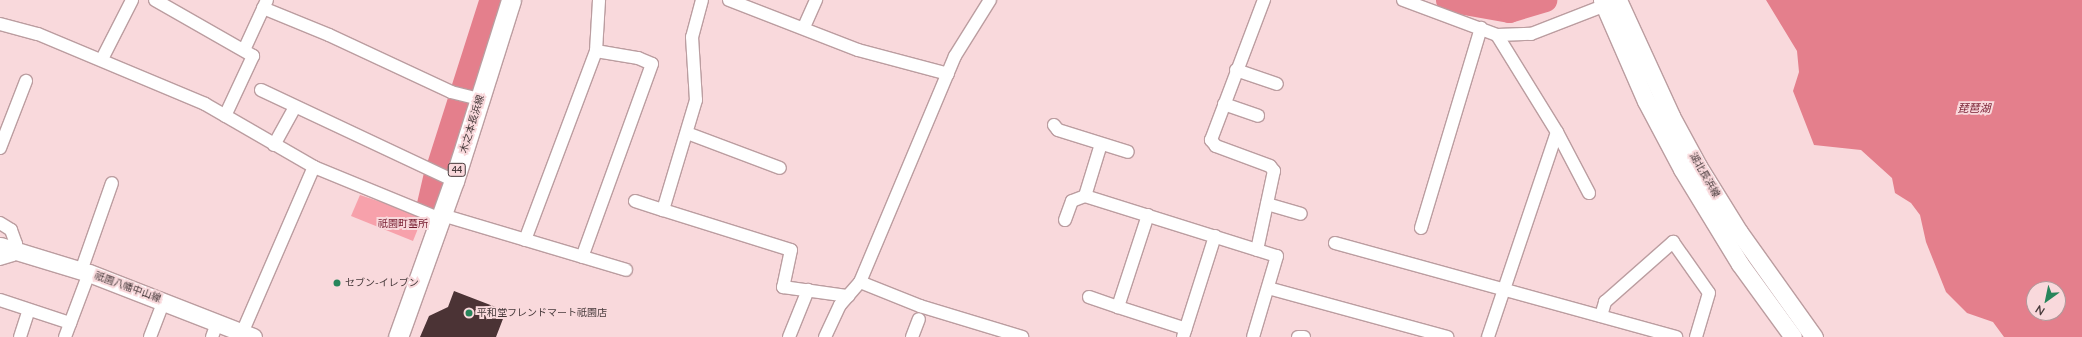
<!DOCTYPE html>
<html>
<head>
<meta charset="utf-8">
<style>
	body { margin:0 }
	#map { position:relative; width:2082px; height:337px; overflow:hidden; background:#f9d9dc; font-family:Lato,"Noto Sans JP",sans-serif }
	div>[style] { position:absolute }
	.green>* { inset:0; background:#f7a1ab }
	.water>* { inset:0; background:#e47f8c }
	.river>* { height:23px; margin:-11.5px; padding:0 11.5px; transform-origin:11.5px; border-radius:11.5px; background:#e47f8c }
	.building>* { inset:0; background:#4b3335 }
	.roads { filter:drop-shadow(1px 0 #bb9da0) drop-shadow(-1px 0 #bb9da0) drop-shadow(0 1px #bb9da0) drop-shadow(0 -1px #bb9da0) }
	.street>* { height:12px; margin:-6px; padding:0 6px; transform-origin:6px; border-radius:6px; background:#fff }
	.secondary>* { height:17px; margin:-8.5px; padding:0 8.5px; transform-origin:8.5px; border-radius:8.5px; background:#fff }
	.primary>* { height:19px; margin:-9.5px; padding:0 9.5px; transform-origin:9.5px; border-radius:9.5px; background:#fff }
	.dots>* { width:11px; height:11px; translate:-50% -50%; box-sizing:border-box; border:2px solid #f9d9dc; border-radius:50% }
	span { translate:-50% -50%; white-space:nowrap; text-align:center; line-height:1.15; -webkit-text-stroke:4px #f9d9dc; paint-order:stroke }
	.shield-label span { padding:1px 3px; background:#f9d9dc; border:1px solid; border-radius:3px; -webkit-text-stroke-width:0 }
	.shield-label { font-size:9px; color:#46393a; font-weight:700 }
	.street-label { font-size:10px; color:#46393a }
	.park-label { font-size:10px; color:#761c30 }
	.poi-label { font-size:10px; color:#46393a }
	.left { translate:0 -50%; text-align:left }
	.water-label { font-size:11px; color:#761c30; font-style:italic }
	.north { position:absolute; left:2026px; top:281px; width:40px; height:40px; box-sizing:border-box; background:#f9d9dc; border:1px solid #b1999b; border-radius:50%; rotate:213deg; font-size:11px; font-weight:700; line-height:16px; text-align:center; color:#46393a }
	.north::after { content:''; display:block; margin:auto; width:14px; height:18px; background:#28855b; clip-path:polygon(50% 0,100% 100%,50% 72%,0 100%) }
</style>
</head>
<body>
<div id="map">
	<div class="green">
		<i style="clip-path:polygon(360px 195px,423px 216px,413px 241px,351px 216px)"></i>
	</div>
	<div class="water">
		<i style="clip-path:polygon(evenodd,1766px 0,2082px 0,2082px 337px,2004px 337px,1993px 322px,1967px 313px,1946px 292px,1926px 242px,1920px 215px,1911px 203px,1895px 193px,1892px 178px,1861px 150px,1814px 145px,1793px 91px,1799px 72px,1797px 51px,1766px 0,2034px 289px,2058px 289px,2058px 313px,2034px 313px,2034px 289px)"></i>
	</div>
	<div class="river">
		<i style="left:1447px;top:0;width:63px;rotate:10.1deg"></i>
		<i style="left:1509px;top:11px;width:38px;rotate:-17deg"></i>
		<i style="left:462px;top:89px;width:92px;rotate:-72.3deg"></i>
		<i style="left:437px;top:168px;width:69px;rotate:-72.3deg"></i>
		<i style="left:427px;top:208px;width:32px;rotate:-77deg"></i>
	</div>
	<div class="building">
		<i style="clip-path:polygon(454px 291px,506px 311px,496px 337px,420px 337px,429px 316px,448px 307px)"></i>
	</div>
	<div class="roads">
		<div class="street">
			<i style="left:155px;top:0;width:113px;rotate:29.7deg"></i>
			<i style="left:253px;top:56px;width:66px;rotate:115deg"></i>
			<i style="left:702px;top:0;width:38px;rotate:105deg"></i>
			<i style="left:692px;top:37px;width:63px;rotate:86.4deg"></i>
			<i style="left:696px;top:100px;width:115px;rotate:106.7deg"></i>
			<i style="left:663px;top:210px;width:134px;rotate:17.4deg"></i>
			<i style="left:791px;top:250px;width:38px;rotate:102deg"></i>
			<i style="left:783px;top:287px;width:66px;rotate:7.9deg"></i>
			<i style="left:729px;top:0;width:138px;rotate:21.2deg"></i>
			<i style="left:858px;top:50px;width:93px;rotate:14.9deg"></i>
			<i style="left:1403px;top:0;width:100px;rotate:20.4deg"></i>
			<i style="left:1497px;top:35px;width:34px;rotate:-2deg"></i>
			<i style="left:1531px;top:34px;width:86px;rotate:-21.2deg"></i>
			<i style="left:263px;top:8px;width:71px;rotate:22.2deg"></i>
			<i style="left:329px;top:35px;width:135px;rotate:25deg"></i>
			<i style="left:451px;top:92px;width:29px;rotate:14deg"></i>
			<i style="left:0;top:24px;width:39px;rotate:15deg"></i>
			<i style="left:38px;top:34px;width:181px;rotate:22.7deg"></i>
			<i style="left:205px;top:104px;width:126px;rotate:30deg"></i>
			<i style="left:314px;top:167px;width:137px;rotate:22.3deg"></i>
			<i style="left:804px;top:27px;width:30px;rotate:-66deg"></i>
			<i style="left:1497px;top:35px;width:114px;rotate:58.3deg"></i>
			<i style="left:1557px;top:132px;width:69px;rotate:62.3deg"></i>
			<i style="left:244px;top:50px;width:55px;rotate:-65.3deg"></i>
			<i style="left:596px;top:51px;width:51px;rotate:-86.6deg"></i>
			<i style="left:102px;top:59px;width:66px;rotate:-63deg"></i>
			<i style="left:1236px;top:70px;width:43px;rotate:18.9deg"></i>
			<i style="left:261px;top:90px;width:213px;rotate:25.2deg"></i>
			<i style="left:1224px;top:104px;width:36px;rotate:19deg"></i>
			<i style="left:1054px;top:125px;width:6px;rotate:51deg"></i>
			<i style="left:1058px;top:130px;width:73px;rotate:17.4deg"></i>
			<i style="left:687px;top:133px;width:99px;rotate:20.6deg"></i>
			<i style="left:1101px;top:144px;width:54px;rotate:107.1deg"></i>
			<i style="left:1085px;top:196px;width:201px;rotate:17.4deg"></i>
			<i style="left:1277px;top:256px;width:84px;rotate:106.5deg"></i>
			<i style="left:274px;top:145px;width:43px;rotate:-61.1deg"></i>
			<i style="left:0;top:148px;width:72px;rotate:-68.8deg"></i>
			<i style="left:635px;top:201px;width:29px;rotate:18deg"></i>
			<i style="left:1267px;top:204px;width:35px;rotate:16deg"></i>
			<i style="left:442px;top:215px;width:192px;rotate:16.6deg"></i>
			<i style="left:1148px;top:215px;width:97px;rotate:108.1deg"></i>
			<i style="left:1118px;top:307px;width:71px;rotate:17.9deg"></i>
			<i style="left:1065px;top:220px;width:20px;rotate:-70deg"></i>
			<i style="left:1072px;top:201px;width:14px;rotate:-21deg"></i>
			<i style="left:0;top:223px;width:13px;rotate:32deg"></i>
			<i style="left:11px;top:230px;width:15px;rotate:70deg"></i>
			<i style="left:16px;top:244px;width:11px;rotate:105deg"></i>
			<i style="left:13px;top:255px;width:14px;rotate:163deg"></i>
			<i style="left:1421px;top:228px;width:209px;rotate:-73.3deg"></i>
			<i style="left:525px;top:240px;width:202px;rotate:-69.4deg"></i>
			<i style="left:596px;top:51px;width:43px;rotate:9.5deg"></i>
			<i style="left:638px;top:58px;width:15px;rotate:23deg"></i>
			<i style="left:652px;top:64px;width:205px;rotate:109.9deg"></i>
			<i style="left:1335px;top:243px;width:354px;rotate:15.4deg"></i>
			<i style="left:1257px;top:250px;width:81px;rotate:-77.9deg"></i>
			<i style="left:1274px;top:171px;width:6px;rotate:-129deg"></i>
			<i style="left:1270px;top:166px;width:58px;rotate:-159.7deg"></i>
			<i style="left:1216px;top:146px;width:8px;rotate:-130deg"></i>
			<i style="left:1211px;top:140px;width:150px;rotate:-69.3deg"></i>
			<i style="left:81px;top:271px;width:93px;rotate:-70.6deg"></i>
			<i style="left:860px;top:282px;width:65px;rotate:21.8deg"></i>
			<i style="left:920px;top:306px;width:107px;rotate:16.9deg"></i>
			<i style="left:1268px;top:288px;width:186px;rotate:15.3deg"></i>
			<i style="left:1089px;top:297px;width:31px;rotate:19deg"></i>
			<i style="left:0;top:300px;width:74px;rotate:18.2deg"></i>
			<i style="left:1601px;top:316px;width:15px;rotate:-74deg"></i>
			<i style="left:1605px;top:302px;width:91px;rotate:-41.4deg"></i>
			<i style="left:1673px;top:242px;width:62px;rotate:54.8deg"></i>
			<i style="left:1709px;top:293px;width:46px;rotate:106.5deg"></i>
			<i style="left:242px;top:333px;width:181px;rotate:-66.6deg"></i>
			<i style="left:20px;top:337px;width:28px;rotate:-72deg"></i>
			<i style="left:65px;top:337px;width:68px;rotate:-69.4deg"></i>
			<i style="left:150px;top:337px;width:39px;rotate:-69deg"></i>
			<i style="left:212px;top:337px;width:15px;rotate:-70deg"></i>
			<i style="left:789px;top:337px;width:51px;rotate:-68deg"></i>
			<i style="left:825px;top:337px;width:35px;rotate:-65deg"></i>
			<i style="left:840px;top:305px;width:30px;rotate:-49deg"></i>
			<i style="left:860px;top:282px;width:245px;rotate:-67.2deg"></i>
			<i style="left:955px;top:56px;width:66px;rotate:-58deg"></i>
			<i style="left:912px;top:337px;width:19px;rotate:-69deg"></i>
			<i style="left:1183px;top:337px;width:106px;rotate:-72.4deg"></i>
			<i style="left:1298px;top:337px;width:6px"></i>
			<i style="left:1488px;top:337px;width:216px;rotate:-71.4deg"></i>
		</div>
		<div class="secondary">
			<i style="left:1602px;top:0;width:110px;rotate:66.5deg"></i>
			<i style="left:1646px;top:101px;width:77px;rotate:62.1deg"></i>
			<i style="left:1682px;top:169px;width:111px;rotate:58.6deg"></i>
			<i style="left:1740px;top:264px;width:90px;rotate:54deg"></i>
			<i style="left:1618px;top:0;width:128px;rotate:65.4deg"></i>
			<i style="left:1671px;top:116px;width:57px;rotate:61.6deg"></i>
			<i style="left:1698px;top:166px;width:78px;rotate:58.2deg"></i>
			<i style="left:1739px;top:232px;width:129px;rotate:54.5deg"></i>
			<i style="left:0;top:246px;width:93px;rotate:16.9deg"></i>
			<i style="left:89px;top:273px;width:176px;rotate:21.3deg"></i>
		</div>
		<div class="primary">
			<i style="left:398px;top:337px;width:166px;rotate:-70.3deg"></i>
			<i style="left:454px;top:181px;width:190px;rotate:-72.5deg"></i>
		</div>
	</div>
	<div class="dots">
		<i style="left:337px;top:283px;background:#28855b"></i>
		<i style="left:469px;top:313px;background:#28855b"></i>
	</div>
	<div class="shield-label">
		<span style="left:457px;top:170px">44</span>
	</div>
	<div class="street-label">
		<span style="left:472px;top:124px;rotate:-73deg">木之本長浜線</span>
		<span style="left:1705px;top:175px;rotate:60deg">湖北長浜線</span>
		<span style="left:128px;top:287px;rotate:20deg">祇園八幡中山線</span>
	</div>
	<div class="park-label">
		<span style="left:403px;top:224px">祇園町墓所</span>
	</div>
	<div class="poi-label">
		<span class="left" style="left:345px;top:283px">セブン-イレブン</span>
		<span class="left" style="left:477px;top:313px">平和堂フレンドマート祇園店</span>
	</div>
	<div class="water-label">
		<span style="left:1974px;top:108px">琵琶湖</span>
	</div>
	<div class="north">N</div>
</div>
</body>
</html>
